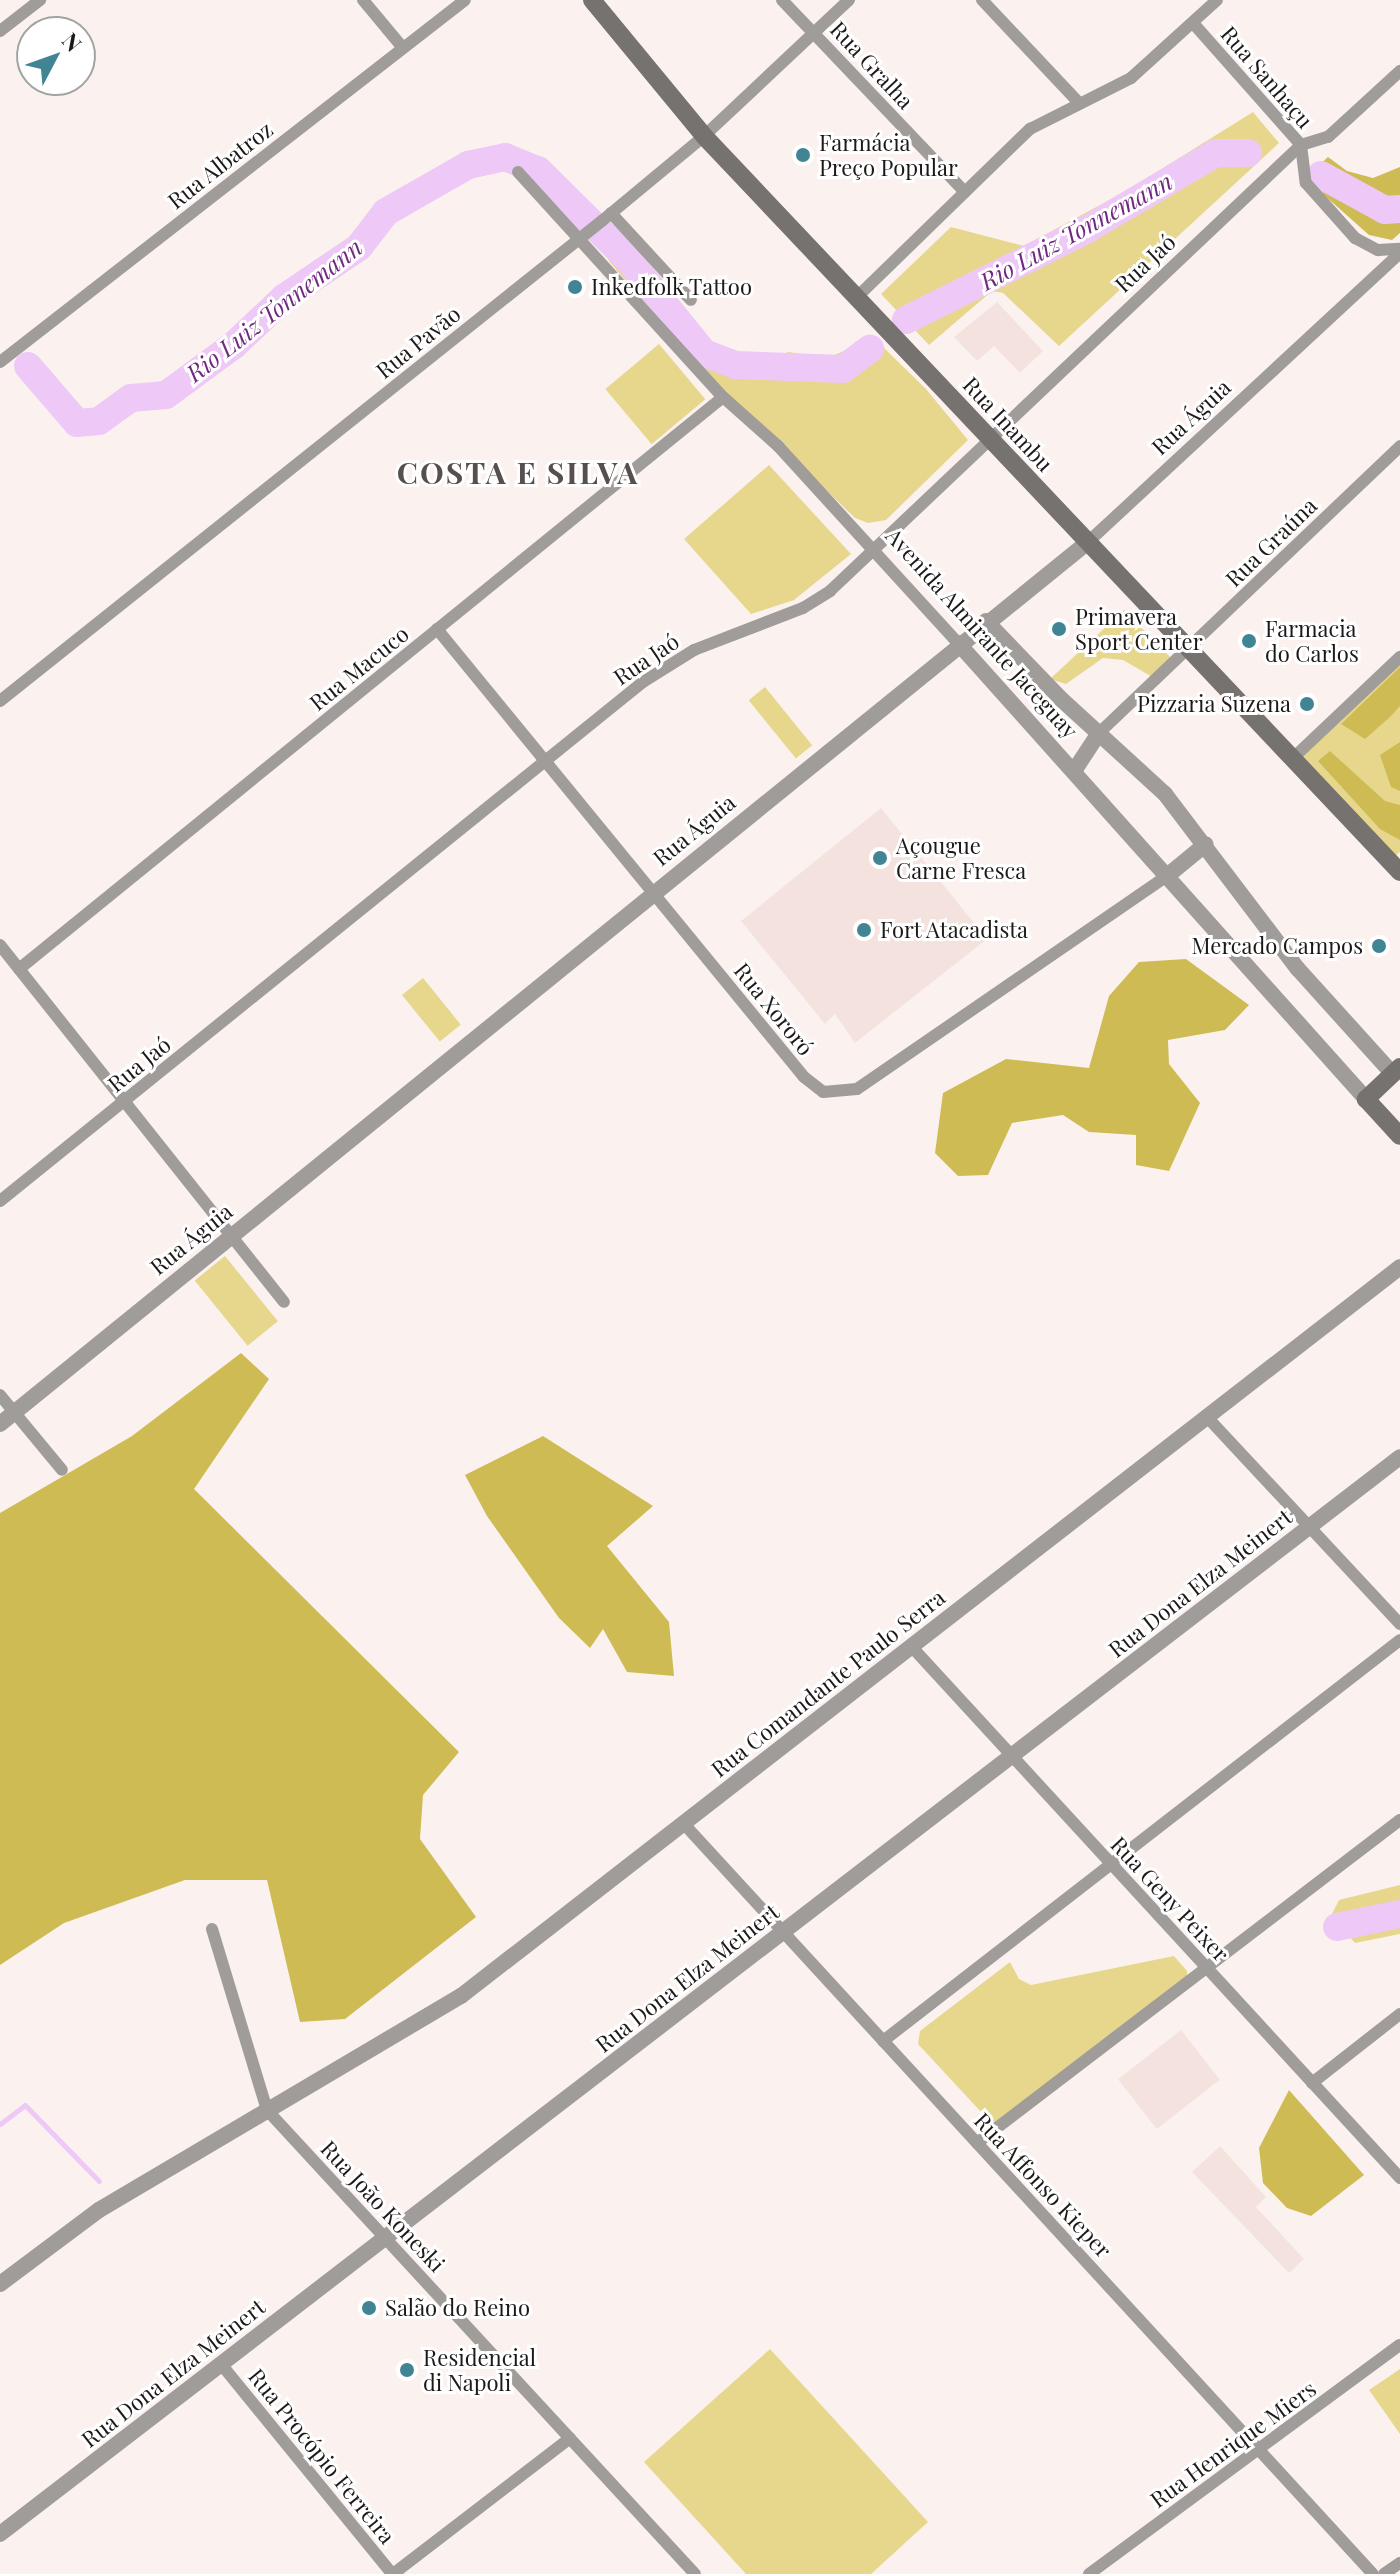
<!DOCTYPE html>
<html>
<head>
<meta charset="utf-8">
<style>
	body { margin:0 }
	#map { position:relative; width:1400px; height:2574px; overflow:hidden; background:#fbf2f0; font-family:"Playfair Display",serif }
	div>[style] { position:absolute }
	.built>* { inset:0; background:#f4e2df; transform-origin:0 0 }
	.green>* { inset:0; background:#e6d78d; transform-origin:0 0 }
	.forest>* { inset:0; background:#cfbb54 }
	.stream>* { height:5px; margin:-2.5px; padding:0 2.5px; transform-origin:2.5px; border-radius:2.5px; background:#eec8f7 }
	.river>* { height:28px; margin:-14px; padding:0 14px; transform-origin:14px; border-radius:14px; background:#eec8f7 }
	.minor>* { height:12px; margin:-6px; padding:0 6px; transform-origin:6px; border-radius:6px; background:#9f9c9a }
	.tertiary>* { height:16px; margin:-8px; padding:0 8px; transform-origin:8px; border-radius:8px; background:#9f9c9a }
	.secondary>* { height:18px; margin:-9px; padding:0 9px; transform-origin:9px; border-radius:9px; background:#76726f }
	.dots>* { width:22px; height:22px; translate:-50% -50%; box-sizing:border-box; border:4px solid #fff; border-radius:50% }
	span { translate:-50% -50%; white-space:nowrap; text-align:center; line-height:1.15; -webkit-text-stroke:6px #fff; paint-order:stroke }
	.street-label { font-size:22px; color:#1c1919 }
	.poi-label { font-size:22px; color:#1c1919 }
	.left { translate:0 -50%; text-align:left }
	.right { translate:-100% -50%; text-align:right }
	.water-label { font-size:24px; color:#712882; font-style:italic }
	.district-label { font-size:30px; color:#574f4e; font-weight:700; letter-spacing:2px }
	.north { position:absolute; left:16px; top:16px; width:80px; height:80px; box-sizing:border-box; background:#fff; border:2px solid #a4a3a3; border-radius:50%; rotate:49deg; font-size:22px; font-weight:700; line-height:32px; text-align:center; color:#1c1919 }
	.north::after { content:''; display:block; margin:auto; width:28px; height:36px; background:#418494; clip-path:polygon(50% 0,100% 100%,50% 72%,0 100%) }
</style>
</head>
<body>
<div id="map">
	<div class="built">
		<i style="clip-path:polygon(997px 302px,1043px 351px,1020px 373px,994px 346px,977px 361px,954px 337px)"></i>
		<i style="clip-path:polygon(881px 808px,987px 939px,855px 1043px,835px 1014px,825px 1024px,741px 921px)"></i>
		<i style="left:1181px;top:2030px;width:63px;height:80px;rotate:52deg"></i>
		<i style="clip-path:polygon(1220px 2146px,1266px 2197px,1256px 2207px,1304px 2259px,1289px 2273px,1192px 2172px)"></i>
	</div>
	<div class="green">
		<i style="clip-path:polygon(1253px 112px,1279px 143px,1059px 346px,1003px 293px,992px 291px,929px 345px,881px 294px,951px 227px,1024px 246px,1128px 190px)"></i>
		<i style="clip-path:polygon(609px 233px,703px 345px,724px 357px,766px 359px,789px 352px,827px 358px,869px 341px,883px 347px,926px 389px,968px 440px,886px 520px,868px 523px,855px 518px,699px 368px,609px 261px,600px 238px)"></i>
		<i style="left:659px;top:344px;width:72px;height:70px;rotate:50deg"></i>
		<i style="clip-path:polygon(769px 465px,851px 554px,794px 600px,751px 614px,684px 539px)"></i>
		<i style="clip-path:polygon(1124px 610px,1173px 660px,1154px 678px,1123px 660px,1103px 658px,1066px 684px,1050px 679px)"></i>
		<i style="clip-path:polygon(1400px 660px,1400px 852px,1394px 857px,1298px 755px)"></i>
		<i style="left:765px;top:687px;width:75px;height:21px;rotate:51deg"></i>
		<i style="left:423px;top:978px;width:60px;height:27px;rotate:51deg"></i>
		<i style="left:225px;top:1256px;width:84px;height:39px;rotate:51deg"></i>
		<i style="clip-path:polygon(1400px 1885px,1400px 1934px,1355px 1943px,1331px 1916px,1339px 1900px)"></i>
		<i style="clip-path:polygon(1174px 1956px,1187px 1971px,1188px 1984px,995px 2127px,918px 2044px,920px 2031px,1010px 1962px,1019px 1979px,1031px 1985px)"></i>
		<i style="clip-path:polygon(770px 2349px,928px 2522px,871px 2574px,746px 2574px,644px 2462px)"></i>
		<i style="clip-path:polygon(1400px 2369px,1400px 2434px,1369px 2390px)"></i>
	</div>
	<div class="forest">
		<i style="clip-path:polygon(1328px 157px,1347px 171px,1373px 178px,1400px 167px,1400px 205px,1382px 202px,1316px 168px)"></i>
		<i style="clip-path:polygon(1312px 174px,1353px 193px,1370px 211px,1400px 215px,1400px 233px,1392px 240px,1369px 235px,1324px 195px)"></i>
		<i style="clip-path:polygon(1400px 667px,1400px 706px,1390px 717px,1365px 739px,1341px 724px)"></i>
		<i style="clip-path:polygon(1400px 742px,1400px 791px,1391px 787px,1380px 755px)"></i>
		<i style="clip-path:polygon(1330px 751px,1385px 801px,1400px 805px,1400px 840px,1380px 829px,1318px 761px)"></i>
		<i style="clip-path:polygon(1186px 959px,1249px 1005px,1225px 1030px,1168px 1040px,1169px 1064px,1200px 1103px,1169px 1171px,1136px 1165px,1136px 1135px,1089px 1132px,1063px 1115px,1012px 1123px,988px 1175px,958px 1176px,935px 1153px,943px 1093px,1006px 1059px,1089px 1068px,1109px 996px,1139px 962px)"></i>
		<i style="clip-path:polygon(241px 1353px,269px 1379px,194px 1489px,459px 1752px,423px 1795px,420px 1839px,476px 1917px,345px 2019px,300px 2022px,267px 1880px,185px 1880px,64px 1923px,0 1965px,0 1513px,132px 1436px)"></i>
		<i style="clip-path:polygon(543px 1436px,653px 1506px,607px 1546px,669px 1622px,674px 1676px,627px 1672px,603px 1629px,590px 1648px,559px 1618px,487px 1516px,465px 1475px)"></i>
		<i style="clip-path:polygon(1289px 2090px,1364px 2175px,1311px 2216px,1287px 2208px,1263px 2183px,1259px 2148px)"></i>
	</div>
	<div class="stream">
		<i style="left:0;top:2124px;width:31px;rotate:-37deg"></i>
		<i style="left:25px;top:2105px;width:106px;rotate:45.8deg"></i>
	</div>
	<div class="river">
		<i style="left:1321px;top:175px;width:73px;rotate:28.7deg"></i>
		<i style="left:1385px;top:210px;width:15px;rotate:-4deg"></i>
		<i style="left:906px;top:320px;width:199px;rotate:-26.6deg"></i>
		<i style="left:1084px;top:231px;width:153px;rotate:-30.6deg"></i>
		<i style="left:1216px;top:153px;width:32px"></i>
		<i style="left:28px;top:366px;width:75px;rotate:49.3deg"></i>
		<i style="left:77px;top:423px;width:22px;rotate:-5deg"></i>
		<i style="left:99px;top:421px;width:39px;rotate:-36deg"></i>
		<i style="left:131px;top:398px;width:35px;rotate:-5deg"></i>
		<i style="left:166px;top:395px;width:84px;rotate:-36.3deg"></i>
		<i style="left:234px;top:345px;width:70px;rotate:-43.3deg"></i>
		<i style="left:285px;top:297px;width:89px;rotate:-34deg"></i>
		<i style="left:359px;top:247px;width:44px;rotate:-52.4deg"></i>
		<i style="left:386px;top:212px;width:95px;rotate:-29.8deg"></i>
		<i style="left:468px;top:165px;width:38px;rotate:-12deg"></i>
		<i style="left:505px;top:157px;width:35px;rotate:22deg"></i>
		<i style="left:538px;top:170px;width:125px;rotate:44.7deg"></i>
		<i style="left:627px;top:258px;width:122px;rotate:51deg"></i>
		<i style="left:704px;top:353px;width:34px;rotate:21deg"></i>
		<i style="left:736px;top:365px;width:107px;rotate:2.1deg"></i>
		<i style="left:843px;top:369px;width:34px;rotate:-37deg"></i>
		<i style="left:1337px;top:1927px;width:64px;rotate:-11.7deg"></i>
	</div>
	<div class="minor">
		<i style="left:363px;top:0;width:62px;rotate:50.2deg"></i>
		<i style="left:782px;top:0;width:265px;rotate:46.4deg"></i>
		<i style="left:982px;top:0;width:140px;rotate:46.7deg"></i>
		<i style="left:1193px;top:23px;width:163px;rotate:48.5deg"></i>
		<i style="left:1301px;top:145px;width:38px;rotate:83deg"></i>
		<i style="left:1306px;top:183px;width:74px;rotate:48.3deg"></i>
		<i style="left:1355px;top:238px;width:26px;rotate:28deg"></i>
		<i style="left:1378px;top:250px;width:22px;rotate:-3deg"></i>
		<i style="left:0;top:31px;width:51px;rotate:-37.8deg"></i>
		<i style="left:518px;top:172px;width:304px;rotate:47.7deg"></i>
		<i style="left:723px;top:397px;width:74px;rotate:41.7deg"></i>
		<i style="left:778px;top:446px;width:267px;rotate:47.6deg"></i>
		<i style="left:611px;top:213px;width:118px;rotate:47.4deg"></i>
		<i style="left:856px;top:298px;width:243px;rotate:-44.2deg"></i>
		<i style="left:1030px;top:129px;width:113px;rotate:-26.8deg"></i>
		<i style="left:1131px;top:78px;width:116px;rotate:-42.2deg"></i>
		<i style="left:0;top:362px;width:589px;rotate:-37.9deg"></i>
		<i style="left:1088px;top:542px;width:425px;rotate:-42.8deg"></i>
		<i style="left:437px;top:629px;width:579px;rotate:50.68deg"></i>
		<i style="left:804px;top:1077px;width:24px;rotate:38deg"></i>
		<i style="left:823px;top:1092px;width:34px;rotate:-5deg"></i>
		<i style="left:857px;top:1089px;width:376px;rotate:-34.5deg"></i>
		<i style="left:0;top:701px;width:771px;rotate:-38.58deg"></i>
		<i style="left:603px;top:220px;width:131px;rotate:-39.7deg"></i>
		<i style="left:704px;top:136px;width:199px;rotate:-43.2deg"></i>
		<i style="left:1099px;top:733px;width:416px;rotate:-43.6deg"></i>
		<i style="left:1292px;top:759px;width:149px;rotate:-43.4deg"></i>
		<i style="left:0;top:945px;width:456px;rotate:51.5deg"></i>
		<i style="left:19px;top:969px;width:907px;rotate:-39.09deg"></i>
		<i style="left:0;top:1201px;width:826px;rotate:-38.91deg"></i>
		<i style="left:643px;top:682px;width:60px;rotate:-32.1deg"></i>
		<i style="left:694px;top:650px;width:117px;rotate:-21.1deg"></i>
		<i style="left:803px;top:608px;width:32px;rotate:-32deg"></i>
		<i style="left:830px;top:591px;width:649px;rotate:-43.44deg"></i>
		<i style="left:1301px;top:145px;width:28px;rotate:-17deg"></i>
		<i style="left:1328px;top:137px;width:98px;rotate:-42.5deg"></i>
		<i style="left:0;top:1395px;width:97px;rotate:50.4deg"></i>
		<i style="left:1207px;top:1417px;width:283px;rotate:47deg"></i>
		<i style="left:911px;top:1646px;width:723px;rotate:47.41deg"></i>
		<i style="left:684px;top:1824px;width:1018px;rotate:47.43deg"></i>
		<i style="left:212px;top:1929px;width:189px;rotate:73.1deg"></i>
		<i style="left:267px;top:2110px;width:631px;rotate:47.31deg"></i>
		<i style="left:883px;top:2041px;width:654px;rotate:-37.8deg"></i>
		<i style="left:1312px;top:2083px;width:112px;rotate:-38.1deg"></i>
		<i style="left:977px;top:2143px;width:532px;rotate:-37.37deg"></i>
		<i style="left:221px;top:2364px;width:271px;rotate:50.8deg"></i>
		<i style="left:393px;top:2574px;width:223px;rotate:-37.5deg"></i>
		<i style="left:1089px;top:2574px;width:386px;rotate:-36.4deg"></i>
		<i style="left:1384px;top:2574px;width:19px;rotate:-35deg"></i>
	</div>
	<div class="tertiary">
		<i style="left:986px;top:621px;width:108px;rotate:46.1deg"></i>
		<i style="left:1061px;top:699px;width:141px;rotate:42.4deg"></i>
		<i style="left:1165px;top:794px;width:220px;rotate:52.8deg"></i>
		<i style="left:1298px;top:969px;width:142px;rotate:47.9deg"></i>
		<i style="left:958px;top:643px;width:612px;rotate:48.18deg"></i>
		<i style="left:1074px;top:771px;width:45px;rotate:-56.7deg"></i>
		<i style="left:1167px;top:876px;width:50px;rotate:-39.4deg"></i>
		<i style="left:0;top:1424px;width:1401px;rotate:-39.03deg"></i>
		<i style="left:0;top:2284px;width:124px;rotate:-36.8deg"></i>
		<i style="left:99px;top:2210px;width:421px;rotate:-30.6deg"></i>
		<i style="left:461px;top:1996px;width:1189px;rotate:-37.82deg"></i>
		<i style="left:0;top:2534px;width:1766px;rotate:-37.57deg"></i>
	</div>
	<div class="secondary">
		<i style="left:592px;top:0;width:176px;rotate:50.5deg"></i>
		<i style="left:704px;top:136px;width:1013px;rotate:46.6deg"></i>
		<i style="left:1400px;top:1067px;width:47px;rotate:136.7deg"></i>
		<i style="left:1366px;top:1099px;width:50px;rotate:47.4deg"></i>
	</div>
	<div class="dots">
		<i style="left:803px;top:155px;background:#418494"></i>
		<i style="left:575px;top:287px;background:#418494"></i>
		<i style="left:1059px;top:629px;background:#418494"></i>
		<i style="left:1249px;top:641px;background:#418494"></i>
		<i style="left:1307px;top:704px;background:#418494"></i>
		<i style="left:880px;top:858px;background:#418494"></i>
		<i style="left:864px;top:930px;background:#418494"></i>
		<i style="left:1379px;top:946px;background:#418494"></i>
		<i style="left:369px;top:2308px;background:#418494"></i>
		<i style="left:407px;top:2370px;background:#418494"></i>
	</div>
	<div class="street-label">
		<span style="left:872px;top:65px;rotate:47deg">Rua Gralha</span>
		<span style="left:1267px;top:77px;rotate:49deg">Rua Sanhaçu</span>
		<span style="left:220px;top:165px;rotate:-38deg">Rua Albatroz</span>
		<span style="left:1145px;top:263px;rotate:-43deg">Rua Jaó</span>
		<span style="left:418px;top:342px;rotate:-39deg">Rua Pavão</span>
		<span style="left:1191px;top:417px;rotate:-43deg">Rua Águia</span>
		<span style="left:1008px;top:424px;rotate:47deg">Rua Inambu</span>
		<span style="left:1271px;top:542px;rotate:-44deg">Rua Graúna</span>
		<span style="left:982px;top:633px;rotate:48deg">Avenida Almirante Jaceguay</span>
		<span style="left:646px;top:659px;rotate:-34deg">Rua Jaó</span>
		<span style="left:359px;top:668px;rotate:-39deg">Rua Macuco</span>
		<span style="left:694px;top:830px;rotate:-39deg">Rua Águia</span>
		<span style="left:774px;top:1009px;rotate:51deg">Rua Xororó</span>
		<span style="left:139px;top:1064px;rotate:-39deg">Rua Jaó</span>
		<span style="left:191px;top:1239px;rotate:-39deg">Rua Águia</span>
		<span style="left:1200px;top:1583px;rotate:-38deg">Rua Dona Elza Meinert</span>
		<span style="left:828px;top:1683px;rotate:-38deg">Rua Comandante Paulo Serra</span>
		<span style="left:1170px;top:1899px;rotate:47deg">Rua Geny Peixer</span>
		<span style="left:687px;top:1978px;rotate:-38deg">Rua Dona Elza Meinert</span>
		<span style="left:1043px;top:2185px;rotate:47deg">Rua Affonso Kieper</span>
		<span style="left:383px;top:2206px;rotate:47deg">Rua João Koneski</span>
		<span style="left:173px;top:2373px;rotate:-38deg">Rua Dona Elza Meinert</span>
		<span style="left:1233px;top:2444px;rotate:-36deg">Rua Henrique Miers</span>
		<span style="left:322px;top:2456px;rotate:51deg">Rua Procópio Ferreira</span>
	</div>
	<div class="poi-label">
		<span class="left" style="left:819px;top:155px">Farmácia<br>Preço Popular</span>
		<span class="left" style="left:591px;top:287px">Inkedfolk Tattoo</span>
		<span class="left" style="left:1075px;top:629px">Primavera<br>Sport Center</span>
		<span class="left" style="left:1265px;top:641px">Farmacia<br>do Carlos</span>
		<span class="right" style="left:1291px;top:704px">Pizzaria Suzena</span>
		<span class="left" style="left:896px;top:858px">Açougue<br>Carne Fresca</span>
		<span class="left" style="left:880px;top:930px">Fort Atacadista</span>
		<span class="right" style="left:1363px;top:946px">Mercado Campos</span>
		<span class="left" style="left:385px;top:2308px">Salão do Reino</span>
		<span class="left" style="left:423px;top:2370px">Residencial<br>di Napoli</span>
	</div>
	<div class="water-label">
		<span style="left:1076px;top:231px;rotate:-29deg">Rio Luiz Tonnemann</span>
		<span style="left:274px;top:310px;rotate:-38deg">Rio Luiz Tonnemann</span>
	</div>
	<div class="district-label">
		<span style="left:518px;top:472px">COSTA E SILVA</span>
	</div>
	<div class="north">N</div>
</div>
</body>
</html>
